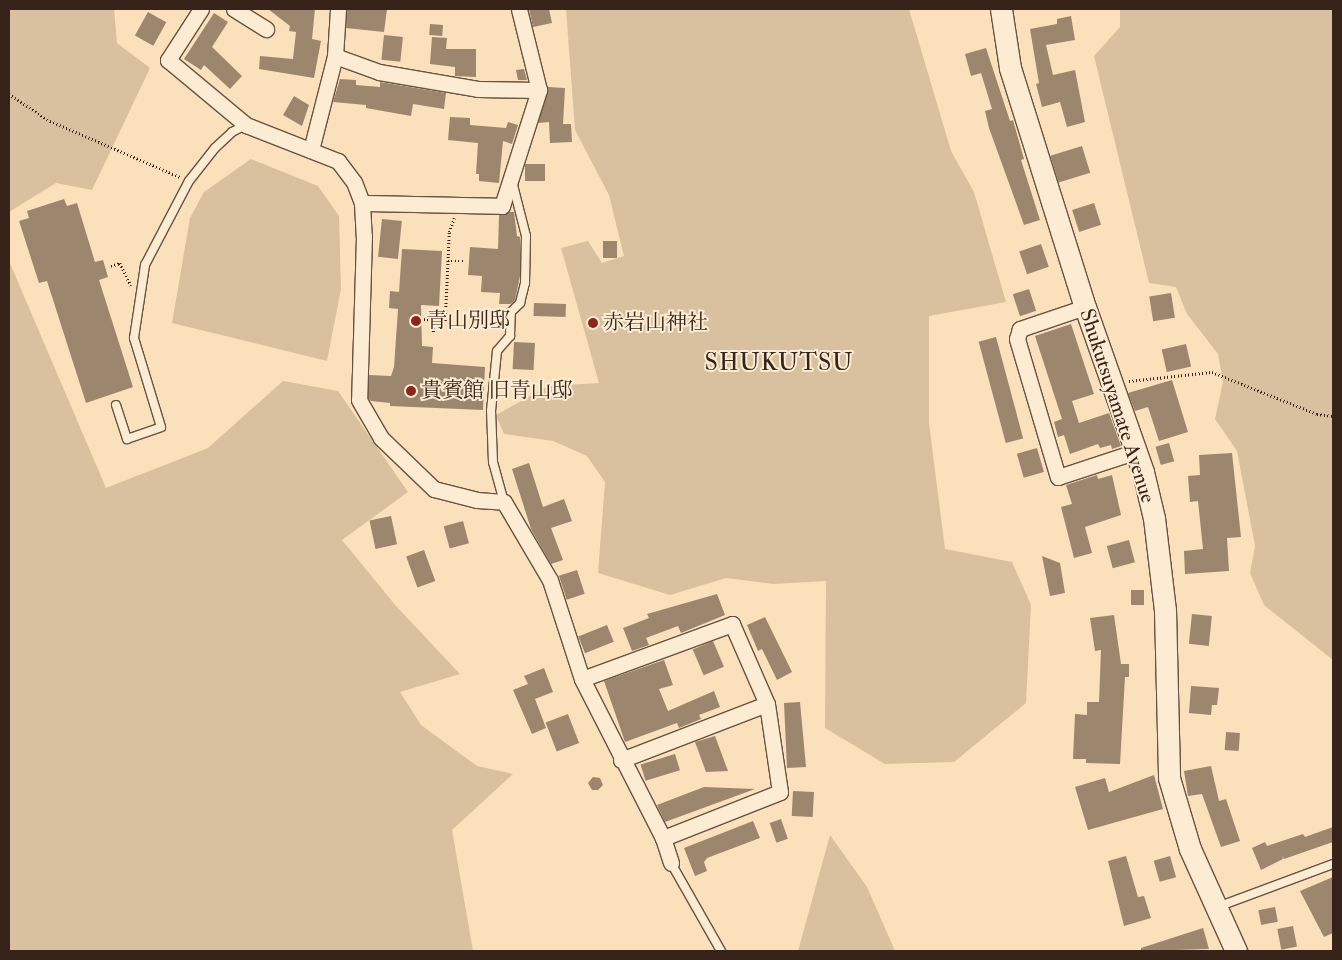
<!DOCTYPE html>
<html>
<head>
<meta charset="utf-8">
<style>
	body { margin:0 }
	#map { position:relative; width:1342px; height:960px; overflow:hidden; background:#fae1bb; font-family:"IM FELL Double Pica","Noto Serif JP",serif }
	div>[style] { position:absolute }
	.green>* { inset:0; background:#d9c19f }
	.building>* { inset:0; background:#9c866d; transform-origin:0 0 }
	.path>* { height:2.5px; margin-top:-1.25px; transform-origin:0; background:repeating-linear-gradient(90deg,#372319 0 1px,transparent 0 3.5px) }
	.roads { filter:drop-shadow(1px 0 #685242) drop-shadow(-1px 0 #685242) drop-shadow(0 1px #685242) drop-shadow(0 -1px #685242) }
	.lane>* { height:8px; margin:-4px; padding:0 4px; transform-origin:4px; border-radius:4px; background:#fcecd3 }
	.street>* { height:15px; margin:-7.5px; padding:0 7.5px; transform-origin:7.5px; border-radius:7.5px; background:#fcecd3 }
	.secondary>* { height:21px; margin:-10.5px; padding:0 10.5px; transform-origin:10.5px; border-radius:10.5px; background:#fcecd3 }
	.dots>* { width:14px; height:14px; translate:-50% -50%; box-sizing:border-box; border:2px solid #fcecd3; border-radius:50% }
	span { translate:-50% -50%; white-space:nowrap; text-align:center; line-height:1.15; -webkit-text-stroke:4px #fcecd3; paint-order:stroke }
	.poi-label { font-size:21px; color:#372319 }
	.left { translate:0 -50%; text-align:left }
	.street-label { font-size:21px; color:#372319 }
	.quarter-label { font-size:24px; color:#372319; letter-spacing:1px }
	.frame { position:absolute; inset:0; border:10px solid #372319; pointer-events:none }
</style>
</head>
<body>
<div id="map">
	<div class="green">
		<i style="clip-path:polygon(9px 9px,114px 9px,117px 43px,150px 68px,92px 190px,56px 183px,9px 212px)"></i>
		<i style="clip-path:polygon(566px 9px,909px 9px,951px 151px,974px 192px,1006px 302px,929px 316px,929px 423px,945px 549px,1012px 562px,1031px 605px,1026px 703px,954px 762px,885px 764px,825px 728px,826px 581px,773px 584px,726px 578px,670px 595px,598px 573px,605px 482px,587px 456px,553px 441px,504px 434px,496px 415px,548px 386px,599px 383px,561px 248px,588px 241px,602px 263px,624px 256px,609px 195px,575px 130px)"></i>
		<i style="clip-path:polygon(1120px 9px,1333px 9px,1333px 660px,1264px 605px,1250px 573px,1255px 546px,1237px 451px,1215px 419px,1223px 382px,1218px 354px,1187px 314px,1176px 287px,1149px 283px,1094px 56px,1120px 27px)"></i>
		<i style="clip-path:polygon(251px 159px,318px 186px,339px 216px,341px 289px,327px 361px,172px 323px,190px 218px,204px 192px)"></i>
		<i style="clip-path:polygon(9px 261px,106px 488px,208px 448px,283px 381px,338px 391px,408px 492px,342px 540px,396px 606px,460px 674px,400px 692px,421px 725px,477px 766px,513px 774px,452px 830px,473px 951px,9px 951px)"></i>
		<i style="clip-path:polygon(830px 835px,867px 887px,895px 951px,798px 951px)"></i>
	</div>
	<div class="building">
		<i style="clip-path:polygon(268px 9px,315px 9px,312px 39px,321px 41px,314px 78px,259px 69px,260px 56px,293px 59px,296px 32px,289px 31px,290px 26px)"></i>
		<i style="clip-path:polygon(347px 9px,387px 9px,384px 32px,346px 28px)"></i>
		<i style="clip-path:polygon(529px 9px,549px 9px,552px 23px,533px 27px)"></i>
		<i style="left:148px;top:12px;width:21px;height:27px;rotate:29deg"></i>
		<i style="clip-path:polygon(214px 13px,228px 22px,212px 47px,242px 76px,230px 89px,204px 65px,201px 70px,184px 59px)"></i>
		<i style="clip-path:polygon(1071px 16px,1075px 40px,1046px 45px,1053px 75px,1075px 70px,1085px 122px,1067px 127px,1060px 102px,1042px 107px,1036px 84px,1039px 83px,1030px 29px,1057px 24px,1057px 19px)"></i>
		<i style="left:430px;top:24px;width:13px;height:11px;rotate:4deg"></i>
		<i style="left:384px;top:35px;width:19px;height:25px;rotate:6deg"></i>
		<i style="clip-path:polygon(432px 37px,447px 38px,446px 49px,476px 49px,476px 77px,455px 76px,455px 67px,430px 64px)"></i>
		<i style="clip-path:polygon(986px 48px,1010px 121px,1013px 120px,1024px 159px,1021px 160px,1040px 220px,1024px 225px,989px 128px,985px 111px,992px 109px,981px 73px,971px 76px,965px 54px)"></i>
		<i style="clip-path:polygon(524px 69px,527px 80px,518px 80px,516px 70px)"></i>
		<i style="clip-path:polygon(340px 79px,356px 80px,356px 85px,380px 87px,380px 82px,446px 93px,444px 109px,413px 104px,411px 116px,366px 108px,366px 105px,333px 102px)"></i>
		<i style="clip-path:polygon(548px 87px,565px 88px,563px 124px,571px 124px,572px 142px,550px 143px,549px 122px,538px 123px)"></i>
		<i style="clip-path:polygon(294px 96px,309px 105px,302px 126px,283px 115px)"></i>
		<i style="clip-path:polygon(450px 117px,470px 118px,470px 125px,506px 128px,508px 122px,518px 125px,512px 144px,503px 141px,499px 183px,479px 181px,479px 174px,476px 174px,478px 143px,448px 140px)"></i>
		<i style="left:1082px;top:146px;width:28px;height:33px;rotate:73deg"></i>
		<i style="left:525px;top:164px;width:20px;height:17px"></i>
		<i style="clip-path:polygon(64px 199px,67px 206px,77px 203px,95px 262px,103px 260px,108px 277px,99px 280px,133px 387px,86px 403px,47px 281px,39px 283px,19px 221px,29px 218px,27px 211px)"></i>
		<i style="left:1094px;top:203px;width:23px;height:23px;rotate:72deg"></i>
		<i style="clip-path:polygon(509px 212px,514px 212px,517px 236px,520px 237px,520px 276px,515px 300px,511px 304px,499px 304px,500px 293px,481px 292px,482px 276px,468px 275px,470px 247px,498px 249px,499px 215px)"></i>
		<i style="left:382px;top:219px;width:20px;height:38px;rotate:6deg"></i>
		<i style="left:603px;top:241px;width:14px;height:17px"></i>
		<i style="left:1041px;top:244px;width:24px;height:23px;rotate:71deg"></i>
		<i style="clip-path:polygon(402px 249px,442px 251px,439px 306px,421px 305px,422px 346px,433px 347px,432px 363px,485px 367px,483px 410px,390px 406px,390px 403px,371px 401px,368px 398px,369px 375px,391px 376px,394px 367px,398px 309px,389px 308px,390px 291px,399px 292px)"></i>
		<i style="left:1029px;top:289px;width:23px;height:17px;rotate:72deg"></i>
		<i style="left:1171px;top:293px;width:25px;height:22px;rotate:81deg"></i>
		<i style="left:534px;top:303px;width:32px;height:13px;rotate:2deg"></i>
		<i style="clip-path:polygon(1071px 324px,1094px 394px,1072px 401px,1079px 423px,1109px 413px,1121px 446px,1112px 449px,1111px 445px,1100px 448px,1098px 444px,1070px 454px,1064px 435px,1058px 437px,1054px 422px,1062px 419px,1035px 336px)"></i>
		<i style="left:996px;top:337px;width:105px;height:18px;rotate:75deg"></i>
		<i style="left:514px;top:342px;width:21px;height:27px;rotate:3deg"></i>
		<i style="left:1186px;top:344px;width:23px;height:25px;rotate:77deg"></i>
		<i style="clip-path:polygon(1172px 380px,1188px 432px,1159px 441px,1148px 407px,1135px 411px,1128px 393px)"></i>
		<i style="left:1169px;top:443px;width:19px;height:14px;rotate:74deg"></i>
		<i style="left:1037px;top:448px;width:25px;height:21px;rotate:74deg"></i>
		<i style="clip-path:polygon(1232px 453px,1241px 537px,1227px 538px,1229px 571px,1185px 574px,1184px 551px,1203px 549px,1198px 501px,1190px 502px,1188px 476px,1200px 475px,1199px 455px)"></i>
		<i style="clip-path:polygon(529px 463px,543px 507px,564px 499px,572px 521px,551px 528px,563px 560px,551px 564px,531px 529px,512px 469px)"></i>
		<i style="clip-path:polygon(1097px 475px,1098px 479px,1112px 475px,1121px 515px,1085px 527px,1092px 553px,1074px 558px,1061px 507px,1072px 504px,1066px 485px)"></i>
		<i style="left:391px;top:516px;width:29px;height:22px;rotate:78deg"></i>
		<i style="left:463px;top:521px;width:23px;height:20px;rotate:75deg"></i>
		<i style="left:1129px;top:540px;width:23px;height:23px;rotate:75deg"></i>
		<i style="left:424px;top:550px;width:33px;height:19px;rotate:70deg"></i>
		<i style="clip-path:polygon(1042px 556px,1060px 563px,1065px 593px,1050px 596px)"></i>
		<i style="left:577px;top:570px;width:25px;height:19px;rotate:72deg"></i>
		<i style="left:1144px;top:590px;width:15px;height:13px;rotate:90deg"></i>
		<i style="clip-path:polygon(717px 594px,725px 615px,681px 633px,678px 626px,646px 638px,649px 645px,632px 651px,623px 628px,649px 618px,647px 614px)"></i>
		<i style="left:1192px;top:614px;width:20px;height:30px;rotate:6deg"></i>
		<i style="clip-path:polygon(1114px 615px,1121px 664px,1129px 664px,1129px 677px,1125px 677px,1120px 764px,1086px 763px,1086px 759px,1073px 759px,1075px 714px,1087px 715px,1087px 702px,1099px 702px,1101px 650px,1095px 651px,1090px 618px)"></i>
		<i style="clip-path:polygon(765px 617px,792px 672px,777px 680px,762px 649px,758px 651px,747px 625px)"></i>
		<i style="left:607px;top:625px;width:18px;height:31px;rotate:68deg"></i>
		<i style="left:713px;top:641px;width:28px;height:22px;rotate:67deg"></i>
		<i style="clip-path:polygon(664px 660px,673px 685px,659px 689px,668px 711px,714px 691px,720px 707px,699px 715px,701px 719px,679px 728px,677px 723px,625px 742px,604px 681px)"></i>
		<i style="clip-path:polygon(544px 668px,553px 692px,535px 699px,546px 728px,532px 734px,513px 690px,528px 684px,524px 676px)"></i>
		<i style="clip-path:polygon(1191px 686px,1219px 688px,1217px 705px,1212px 705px,1211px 715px,1189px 713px)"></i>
		<i style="clip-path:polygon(800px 702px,806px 767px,787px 768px,784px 703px)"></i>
		<i style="left:568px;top:714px;width:31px;height:24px;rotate:69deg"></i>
		<i style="left:1226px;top:732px;width:14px;height:18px;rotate:4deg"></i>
		<i style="clip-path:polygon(715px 736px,728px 771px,706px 772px,695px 742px)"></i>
		<i style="left:675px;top:754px;width:17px;height:36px;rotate:73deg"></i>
		<i style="clip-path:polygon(1211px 766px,1219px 801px,1226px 799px,1240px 841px,1221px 847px,1202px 794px,1188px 796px,1184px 771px)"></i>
		<i style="clip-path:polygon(1154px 775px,1163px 809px,1088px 830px,1075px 787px,1105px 778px,1109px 792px)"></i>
		<i style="clip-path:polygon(593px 777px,600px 778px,603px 785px,598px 790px,592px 790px,588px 783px)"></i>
		<i style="clip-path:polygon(704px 787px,755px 789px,665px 822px,657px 805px)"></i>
		<i style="left:793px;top:791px;width:21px;height:25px;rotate:3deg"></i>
		<i style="left:781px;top:819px;width:21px;height:12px;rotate:71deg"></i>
		<i style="clip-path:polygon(753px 821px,760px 838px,707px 858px,704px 862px,707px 871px,695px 876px,684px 848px)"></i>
		<i style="clip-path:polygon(1333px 827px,1333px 842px,1284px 859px,1282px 856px,1283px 859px,1261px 870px,1252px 848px,1265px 842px,1267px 846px,1303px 834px,1305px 837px)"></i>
		<i style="clip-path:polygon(1126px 856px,1138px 897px,1144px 896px,1151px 918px,1124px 926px,1108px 861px)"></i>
		<i style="left:1170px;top:856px;width:22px;height:17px;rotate:74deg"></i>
		<i style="clip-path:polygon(1333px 877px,1333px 933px,1324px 937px,1300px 891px)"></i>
		<i style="left:1275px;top:907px;width:15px;height:17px;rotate:79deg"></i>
		<i style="left:1293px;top:926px;width:21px;height:16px;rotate:79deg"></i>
		<i style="clip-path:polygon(1203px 928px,1209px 949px,1141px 951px,1141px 948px)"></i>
	</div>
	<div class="path">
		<i style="left:9px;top:94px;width:49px;rotate:33.4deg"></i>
		<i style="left:50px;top:121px;width:142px;rotate:23.3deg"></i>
		<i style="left:448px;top:261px;width:17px"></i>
		<i style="left:111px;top:266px;width:9px;rotate:-18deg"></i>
		<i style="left:120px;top:263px;width:25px;rotate:64deg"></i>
		<i style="left:424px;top:319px;width:21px;rotate:5deg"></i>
		<i style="left:445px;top:321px;width:89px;rotate:-87.4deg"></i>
		<i style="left:449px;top:232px;width:15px;rotate:-70deg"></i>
		<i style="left:433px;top:332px;width:12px;rotate:-85deg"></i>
		<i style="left:1129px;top:381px;width:83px;rotate:-6.2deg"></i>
		<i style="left:1212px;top:372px;width:113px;rotate:21.8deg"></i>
		<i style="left:1317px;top:414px;width:16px;rotate:7deg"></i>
	</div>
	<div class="roads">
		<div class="lane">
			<i style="left:116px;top:405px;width:36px;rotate:72deg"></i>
			<i style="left:127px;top:439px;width:36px;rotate:-19deg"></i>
			<i style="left:161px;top:427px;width:93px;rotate:-106.9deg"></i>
			<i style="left:134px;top:338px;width:74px;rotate:-81.4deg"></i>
			<i style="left:145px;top:265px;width:95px;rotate:-62.4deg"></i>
			<i style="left:189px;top:181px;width:42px;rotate:-51.8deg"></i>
			<i style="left:215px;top:148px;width:23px;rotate:-43deg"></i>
			<i style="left:232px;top:132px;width:16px;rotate:-27deg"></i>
			<i style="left:504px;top:502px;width:41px;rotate:-105.4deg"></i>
			<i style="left:493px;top:462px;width:51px;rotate:-92.2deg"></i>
			<i style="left:491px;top:411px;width:60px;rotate:-84.3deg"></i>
			<i style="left:497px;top:351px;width:20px;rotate:-49deg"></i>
			<i style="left:510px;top:336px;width:24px;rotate:-88deg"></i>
			<i style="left:511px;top:312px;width:13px;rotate:-45deg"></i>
			<i style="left:520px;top:303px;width:21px;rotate:-76deg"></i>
			<i style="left:525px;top:283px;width:47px;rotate:-88.8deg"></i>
			<i style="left:526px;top:236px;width:57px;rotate:-104.3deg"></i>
			<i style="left:671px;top:863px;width:101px;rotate:60.4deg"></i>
			<i style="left:1217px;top:907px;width:124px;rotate:-20.3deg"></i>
		</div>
		<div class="street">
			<i style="left:201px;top:9px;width:61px;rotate:122.9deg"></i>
			<i style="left:168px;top:60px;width:102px;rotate:39.8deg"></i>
			<i style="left:246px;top:125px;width:99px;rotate:21.4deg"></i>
			<i style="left:338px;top:161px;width:26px;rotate:53deg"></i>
			<i style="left:354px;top:182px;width:22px;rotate:69deg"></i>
			<i style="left:362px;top:203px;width:33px;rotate:87deg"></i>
			<i style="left:364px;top:236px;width:164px;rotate:91.7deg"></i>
			<i style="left:359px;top:400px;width:44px;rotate:59.9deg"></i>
			<i style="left:381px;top:438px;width:74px;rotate:43.9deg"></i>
			<i style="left:434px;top:489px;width:44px;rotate:14.3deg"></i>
			<i style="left:477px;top:500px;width:27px;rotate:4deg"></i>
			<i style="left:504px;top:502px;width:91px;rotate:59.5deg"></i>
			<i style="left:550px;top:580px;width:104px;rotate:72.1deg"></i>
			<i style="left:582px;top:679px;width:178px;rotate:63deg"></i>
			<i style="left:663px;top:838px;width:26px;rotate:72deg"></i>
			<i style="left:234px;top:9px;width:38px;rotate:32deg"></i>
			<i style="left:335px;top:56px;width:47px;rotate:20deg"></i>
			<i style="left:379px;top:72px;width:100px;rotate:9.7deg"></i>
			<i style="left:478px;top:89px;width:61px;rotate:0.9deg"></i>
			<i style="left:311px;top:150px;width:97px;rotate:-75.7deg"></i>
			<i style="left:335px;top:56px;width:47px;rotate:-86.3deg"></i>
			<i style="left:362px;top:203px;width:140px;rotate:1.2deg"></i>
			<i style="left:502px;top:206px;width:122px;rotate:-72.3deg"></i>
			<i style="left:539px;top:90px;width:83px;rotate:-103.9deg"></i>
			<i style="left:1085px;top:307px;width:69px;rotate:161.3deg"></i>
			<i style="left:1020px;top:329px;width:10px;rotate:107deg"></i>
			<i style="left:1017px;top:339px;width:144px;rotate:73.5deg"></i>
			<i style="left:1058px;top:477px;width:83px;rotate:-18.2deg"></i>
			<i style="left:582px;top:679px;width:160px;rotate:-20.1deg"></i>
			<i style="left:732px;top:624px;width:87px;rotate:66.4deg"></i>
			<i style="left:767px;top:704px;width:89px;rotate:81.6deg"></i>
			<i style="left:780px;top:792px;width:126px;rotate:158.5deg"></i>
			<i style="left:621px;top:760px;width:156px;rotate:-21deg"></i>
		</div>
		<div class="secondary">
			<i style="left:1001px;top:9px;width:60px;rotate:81.3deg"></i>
			<i style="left:1010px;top:68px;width:250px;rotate:72.6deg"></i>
			<i style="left:1085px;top:307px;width:175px;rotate:70.6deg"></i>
			<i style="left:1143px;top:472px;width:47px;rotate:76.6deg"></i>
			<i style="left:1154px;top:518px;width:93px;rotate:83.2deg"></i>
			<i style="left:1165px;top:610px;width:168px;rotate:88.6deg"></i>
			<i style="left:1169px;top:778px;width:74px;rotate:73.5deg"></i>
			<i style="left:1190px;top:849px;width:112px;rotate:65.7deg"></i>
		</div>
	</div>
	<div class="dots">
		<i style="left:416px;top:321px;background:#8f2418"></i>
		<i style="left:593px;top:323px;background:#8f2418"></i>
		<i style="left:411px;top:391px;background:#8f2418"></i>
	</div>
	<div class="poi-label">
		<span class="left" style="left:426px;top:321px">青山別邸</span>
		<span class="left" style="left:603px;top:323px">赤岩山神社</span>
		<span class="left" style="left:421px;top:391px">貴賓館 旧青山邸</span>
	</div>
	<div class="street-label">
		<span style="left:1117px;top:406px;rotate:72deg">Shukutsuyamate Avenue</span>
	</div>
	<div class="quarter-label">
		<span style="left:779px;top:363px">SHUKUTSU</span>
	</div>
	<div class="frame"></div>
</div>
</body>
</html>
